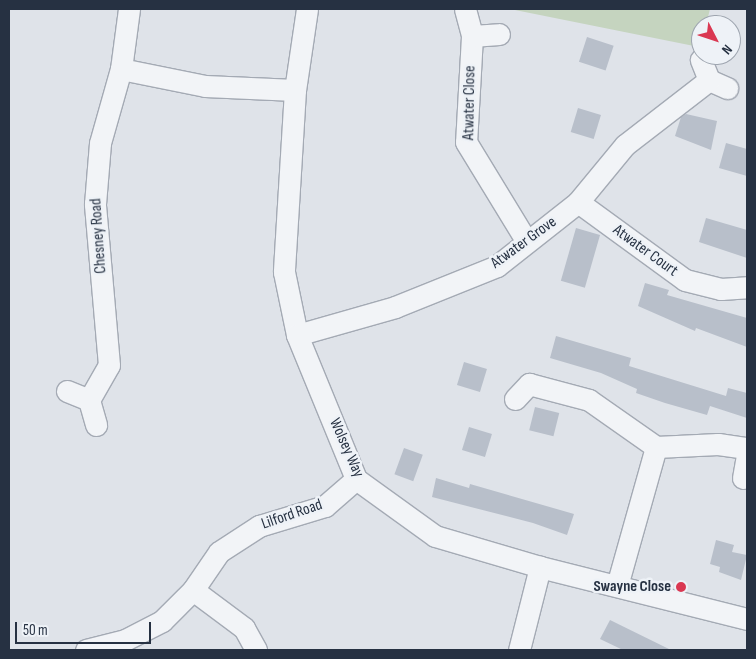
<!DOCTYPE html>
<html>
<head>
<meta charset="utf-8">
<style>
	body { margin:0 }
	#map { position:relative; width:756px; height:659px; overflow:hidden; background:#dfe3e9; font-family:"Sofia Sans Condensed",sans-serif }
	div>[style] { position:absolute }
	.green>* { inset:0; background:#c5d4bf }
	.building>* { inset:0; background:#b8bfca; transform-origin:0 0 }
	.roads { filter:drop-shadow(1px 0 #a4aab4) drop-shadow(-1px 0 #a4aab4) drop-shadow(0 1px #a4aab4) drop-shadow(0 -1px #a4aab4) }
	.minor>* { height:21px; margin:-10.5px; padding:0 10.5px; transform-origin:10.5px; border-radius:10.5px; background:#f2f4f7 }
	.dots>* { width:14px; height:14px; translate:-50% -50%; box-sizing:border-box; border:2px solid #eef2f7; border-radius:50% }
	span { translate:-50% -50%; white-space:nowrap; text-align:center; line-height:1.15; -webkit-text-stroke:5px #eef2f7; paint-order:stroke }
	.street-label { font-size:16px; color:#263142 }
	.poi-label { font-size:16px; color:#263142; font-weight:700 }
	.right { translate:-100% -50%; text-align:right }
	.frame { position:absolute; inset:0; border:10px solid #263142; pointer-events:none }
	.north { position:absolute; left:691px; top:15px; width:50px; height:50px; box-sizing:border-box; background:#eef2f7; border:1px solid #9ea5af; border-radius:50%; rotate:131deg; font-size:14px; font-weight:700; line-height:20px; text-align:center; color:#263142 }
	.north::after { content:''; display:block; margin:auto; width:18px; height:22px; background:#da3852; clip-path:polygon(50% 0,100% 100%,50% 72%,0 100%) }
	.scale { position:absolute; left:15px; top:622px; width:136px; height:22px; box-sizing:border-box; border:2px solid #263142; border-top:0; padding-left:6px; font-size:15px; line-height:18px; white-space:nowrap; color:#263142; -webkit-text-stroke:4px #eef2f7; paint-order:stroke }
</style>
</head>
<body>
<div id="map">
	<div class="green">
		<i style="clip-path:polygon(510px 9px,710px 9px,706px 25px,701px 25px,699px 47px)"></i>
	</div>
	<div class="building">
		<i style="left:587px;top:37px;width:28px;height:26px;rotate:18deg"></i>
		<i style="left:578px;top:108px;width:24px;height:25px;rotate:17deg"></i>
		<i style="clip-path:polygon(686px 114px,717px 121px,711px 150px,675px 136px,681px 117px)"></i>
		<i style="clip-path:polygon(726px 143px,747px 149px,747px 176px,719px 168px)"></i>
		<i style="clip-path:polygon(706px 218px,747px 230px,747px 258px,699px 242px)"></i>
		<i style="left:576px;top:228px;width:25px;height:55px;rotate:16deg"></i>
		<i style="clip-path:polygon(645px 283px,669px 290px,667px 295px,747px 318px,747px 347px,696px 328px,695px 331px,638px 306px)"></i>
		<i style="clip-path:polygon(556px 336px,631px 358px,629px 366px,726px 396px,728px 388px,747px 393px,747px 418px,710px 406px,707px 415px,665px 403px,636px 393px,637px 389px,601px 373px,550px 358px)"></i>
		<i style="left:464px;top:362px;width:24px;height:24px;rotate:17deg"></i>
		<i style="left:535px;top:407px;width:25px;height:24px;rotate:14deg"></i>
		<i style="left:469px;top:427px;width:24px;height:24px;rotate:17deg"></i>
		<i style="left:404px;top:448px;width:20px;height:28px;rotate:20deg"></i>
		<i style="clip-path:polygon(436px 478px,469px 488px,470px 484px,574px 514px,567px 535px,533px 523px,432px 497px)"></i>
		<i style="clip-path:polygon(716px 540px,734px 545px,732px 552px,747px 555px,741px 580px,719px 572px,720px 567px,710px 564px)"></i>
		<i style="clip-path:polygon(610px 620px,671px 650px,623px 650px,600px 639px)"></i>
	</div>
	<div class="roads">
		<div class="minor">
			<i style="left:307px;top:9px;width:82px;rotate:98.4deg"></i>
			<i style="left:295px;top:90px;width:182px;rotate:93.5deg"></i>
			<i style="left:284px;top:272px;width:64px;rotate:78.3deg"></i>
			<i style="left:297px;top:335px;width:156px;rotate:67.7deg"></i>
			<i style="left:356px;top:479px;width:97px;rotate:35.8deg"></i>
			<i style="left:435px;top:536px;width:109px;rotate:16.4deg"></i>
			<i style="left:540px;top:567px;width:213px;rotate:14.1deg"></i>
			<i style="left:465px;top:9px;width:28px;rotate:75deg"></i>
			<i style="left:472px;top:36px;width:106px;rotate:93.2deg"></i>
			<i style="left:466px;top:142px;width:117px;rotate:58.6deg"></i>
			<i style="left:472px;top:36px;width:27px;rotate:-4deg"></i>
			<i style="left:121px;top:69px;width:61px;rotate:-82.4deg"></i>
			<i style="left:709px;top:80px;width:20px;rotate:24deg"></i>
			<i style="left:578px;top:202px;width:132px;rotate:36.1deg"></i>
			<i style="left:685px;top:280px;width:37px;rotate:14deg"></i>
			<i style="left:721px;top:289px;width:26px;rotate:-4deg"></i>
			<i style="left:297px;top:335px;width:102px;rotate:-15.9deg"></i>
			<i style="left:395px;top:307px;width:110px;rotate:-21.9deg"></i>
			<i style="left:497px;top:266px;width:103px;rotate:-38.3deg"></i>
			<i style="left:578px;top:202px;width:74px;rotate:-50.5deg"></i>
			<i style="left:625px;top:145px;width:106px;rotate:-37.7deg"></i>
			<i style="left:709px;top:80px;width:22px;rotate:-112deg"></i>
			<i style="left:67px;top:391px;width:24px;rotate:22deg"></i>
			<i style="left:89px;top:400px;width:40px;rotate:-60.3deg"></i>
			<i style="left:109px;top:365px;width:162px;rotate:-95deg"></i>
			<i style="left:95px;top:204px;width:61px;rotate:-85.3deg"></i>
			<i style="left:100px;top:143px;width:77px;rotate:-74.2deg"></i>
			<i style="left:121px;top:69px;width:86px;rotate:11.4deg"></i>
			<i style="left:205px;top:86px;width:90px;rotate:2.5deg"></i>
			<i style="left:515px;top:399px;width:21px;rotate:-47deg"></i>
			<i style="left:529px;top:384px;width:62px;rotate:14.9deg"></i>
			<i style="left:589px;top:400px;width:82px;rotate:35deg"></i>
			<i style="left:656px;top:447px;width:144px;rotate:105.7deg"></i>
			<i style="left:89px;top:400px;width:26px;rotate:74deg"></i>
			<i style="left:656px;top:447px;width:62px;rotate:-2.8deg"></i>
			<i style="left:718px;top:444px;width:29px;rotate:8deg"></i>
			<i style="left:743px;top:478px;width:22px;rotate:-80deg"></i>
			<i style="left:193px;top:590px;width:64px;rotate:36.7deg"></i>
			<i style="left:244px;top:628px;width:25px;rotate:61deg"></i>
			<i style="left:86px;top:650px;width:40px;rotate:-14.4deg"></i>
			<i style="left:125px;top:640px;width:42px;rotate:-27.2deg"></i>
			<i style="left:162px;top:621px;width:44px;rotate:-45deg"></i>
			<i style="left:193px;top:590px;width:46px;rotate:-55.6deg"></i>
			<i style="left:219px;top:552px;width:48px;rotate:-33deg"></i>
			<i style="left:259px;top:526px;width:69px;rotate:-16.9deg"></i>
			<i style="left:325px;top:506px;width:41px;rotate:-41.1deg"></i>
			<i style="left:519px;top:650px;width:86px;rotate:-75.8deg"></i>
		</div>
	</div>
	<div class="dots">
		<i style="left:681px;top:587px;background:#da3852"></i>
	</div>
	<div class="street-label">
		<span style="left:470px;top:103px;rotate:-89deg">Atwater Close</span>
		<span style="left:99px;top:236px;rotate:-94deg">Chesney Road</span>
		<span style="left:524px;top:243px;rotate:-36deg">Atwater Grove</span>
		<span style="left:645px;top:251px;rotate:36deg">Atwater Court</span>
		<span style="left:346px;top:448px;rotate:66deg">Wolsey Way</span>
		<span style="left:292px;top:515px;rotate:-19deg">Lilford Road</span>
	</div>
	<div class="poi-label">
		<span class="right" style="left:671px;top:587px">Swayne Close</span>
	</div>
	<div class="frame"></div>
	<div class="north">N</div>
	<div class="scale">50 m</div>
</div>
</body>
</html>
